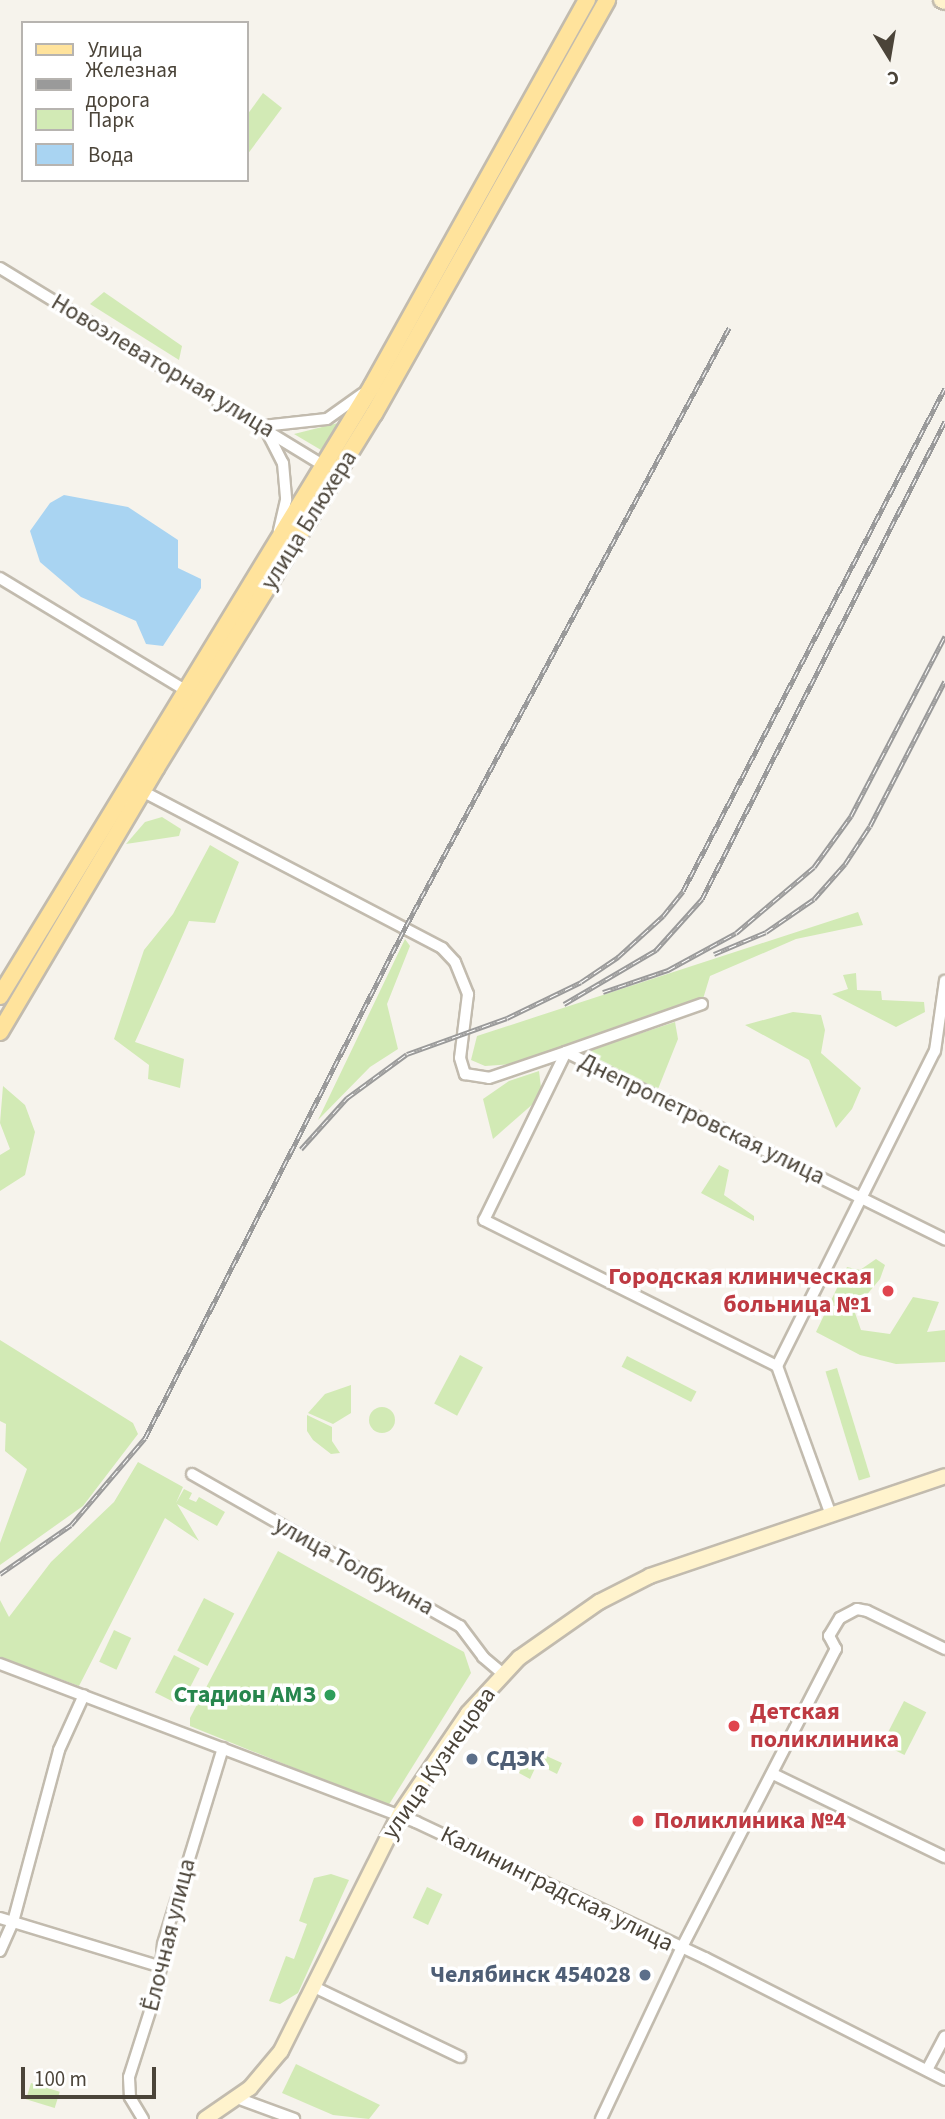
<!DOCTYPE html>
<html>
<head>
<meta charset="utf-8">
<style>
	body { margin:0 }
	#map { position:relative; width:945px; height:2119px; overflow:hidden; background:#f6f3ec; font-family:"Source Sans 3",sans-serif }
	div>[style] { position:absolute }
	.green>* { inset:0; background:#d2eab5; transform-origin:0 0 }
	.round { border-radius:50% }
	.water>* { inset:0; background:#a9d4f2 }
	.roads { filter:drop-shadow(2px 0 #c2bbae) drop-shadow(-2px 0 #c2bbae) drop-shadow(0 2px #c2bbae) drop-shadow(0 -2px #c2bbae) }
	.street>* { height:10px; margin:-5px; padding:0 5px; transform-origin:5px; border-radius:5px; background:#fff }
	.secondary>* { height:14px; margin:-7px; padding:0 7px; transform-origin:7px; border-radius:7px; background:#fff3cd }
	.primary>* { height:16px; margin:-8px; padding:0 8px; transform-origin:8px; border-radius:8px; background:#ffe39c }
	.rail>* { height:5px; margin-top:-2.5px; transform-origin:0; background:repeating-linear-gradient(90deg,#fff 0 8px,#9a9a9a 0 16px); box-sizing:border-box; border-block:2px solid #9a9a9a }
	.dots>* { width:19px; height:19px; translate:-50% -50%; box-sizing:border-box; border:4px solid #fff; border-radius:50% }
	span { translate:-50% -50%; white-space:nowrap; text-align:center; line-height:1.15; -webkit-text-stroke:7px #fff; paint-order:stroke }
	.street-label { font-size:24px; color:#4b4439 }
	.health-label { font-size:24px; color:#be3a42; font-weight:700 }
	.right { translate:-100% -50%; text-align:right }
	.left { translate:0 -50%; text-align:left }
	.leisure-label { font-size:24px; color:#27864d; font-weight:700 }
	.service-label { font-size:24px; color:#4e5e75; font-weight:700 }
	.legend { position:absolute; left:21px; top:21px; width:228px; height:161px; box-sizing:border-box; background:#fff; border:2px solid #b7b4b0; margin:0; padding:9px 12px; list-style:none; font-size:21px; color:#4b4439 }
	.legend li { display:flex; align-items:center; gap:14px; height:35px }
	.legend b { width:35px; border:2px solid #b7b4b0 }
	.north { position:absolute; left:854px; top:21px; width:70px; height:70px; -webkit-text-stroke:5px #fff; paint-order:stroke; rotate:169deg; font-size:19px; font-weight:700; line-height:28px; text-align:center; color:#4b4439 }
	.north::after { content:''; display:block; margin:auto; width:24px; height:32px; background:#4b4439; clip-path:polygon(50% 0,100% 100%,50% 72%,0 100%) }
	.scale { position:absolute; left:21px; top:2067px; width:135px; height:32px; box-sizing:border-box; border:4px solid #4b4439; border-top:0; padding-left:9px; font-size:21px; line-height:24px; white-space:nowrap; color:#4b4439; -webkit-text-stroke:5px #fff; paint-order:stroke }
</style>
</head>
<body>
<div id="map">
	<div class="green">
		<i style="clip-path:polygon(263px 93px,282px 108px,247px 155px,247px 115px)"></i>
		<i style="clip-path:polygon(104px 292px,182px 346px,179px 360px,90px 304px)"></i>
		<i style="clip-path:polygon(338px 423px,321px 450px,294px 434px)"></i>
		<i style="clip-path:polygon(162px 817px,181px 829px,179px 836px,126px 844px,145px 822px)"></i>
		<i style="clip-path:polygon(210px 845px,239px 862px,215px 923px,189px 921px,135px 1042px,184px 1059px,180px 1088px,148px 1079px,149px 1065px,114px 1039px,144px 950px,173px 914px)"></i>
		<i style="clip-path:polygon(858px 912px,863px 925px,796px 939px,710px 976px,703px 999px,512px 1064px,485px 1066px,471px 1060px,477px 1036px)"></i>
		<i style="clip-path:polygon(405px 939px,410px 946px,387px 1004px,398px 1049px,370px 1067px,318px 1120px)"></i>
		<i style="clip-path:polygon(856px 973px,857px 990px,881px 991px,882px 1000px,924px 1002px,925px 1012px,896px 1027px,832px 994px,848px 989px,843px 975px)"></i>
		<i style="clip-path:polygon(793px 1012px,821px 1015px,825px 1030px,821px 1053px,861px 1088px,852px 1109px,836px 1128px,809px 1060px,745px 1025px)"></i>
		<i style="clip-path:polygon(675px 1022px,678px 1039px,658px 1089px,587px 1058px,590px 1050px)"></i>
		<i style="clip-path:polygon(539px 1071px,542px 1096px,493px 1139px,483px 1099px,509px 1081px)"></i>
		<i style="clip-path:polygon(3px 1086px,25px 1105px,35px 1132px,25px 1175px,0 1191px,0 1155px,10px 1149px,0 1123px)"></i>
		<i style="clip-path:polygon(719px 1165px,729px 1170px,724px 1195px,754px 1216px,754px 1221px,701px 1193px)"></i>
		<i style="clip-path:polygon(876px 1259px,885px 1265px,880px 1279px,854px 1310px,861px 1330px,890px 1334px,913px 1297px,939px 1302px,927px 1332px,945px 1330px,945px 1362px,896px 1364px,860px 1355px,816px 1332px,847px 1267px,860px 1270px)"></i>
		<i style="clip-path:polygon(0 1340px,133px 1423px,138px 1434px,83px 1506px,0 1565px,0 1543px,27px 1469px,5px 1451px,6px 1424px,0 1421px)"></i>
		<i style="left:460px;top:1355px;width:26px;height:55px;rotate:28deg"></i>
		<i style="left:627px;top:1356px;width:78px;height:12px;rotate:27deg"></i>
		<i style="left:837px;top:1368px;width:114px;height:12px;rotate:73deg"></i>
		<i style="clip-path:polygon(351px 1385px,351px 1413px,333px 1424px,308px 1413px,325px 1394px)"></i>
		<i class="round" style="left:369px;top:1407px;width:26px;height:26px"></i>
		<i style="clip-path:polygon(307px 1415px,332px 1427px,332px 1441px,340px 1453px,331px 1454px,313px 1440px,307px 1431px)"></i>
		<i style="clip-path:polygon(138px 1462px,183px 1487px,176px 1503px,184px 1489px,192px 1493px,189px 1499px,196px 1502px,199px 1497px,225px 1512px,217px 1526px,177px 1504px,199px 1541px,165px 1518px,79px 1686px,0 1657px,0 1600px,9px 1617px,51px 1562px,114px 1502px)"></i>
		<i style="clip-path:polygon(278px 1551px,464px 1652px,471px 1673px,388px 1806px,190px 1726px,190px 1718px)"></i>
		<i style="left:204px;top:1598px;width:34px;height:59px;rotate:27deg"></i>
		<i style="left:114px;top:1630px;width:19px;height:35px;rotate:25deg"></i>
		<i style="left:174px;top:1655px;width:29px;height:42px;rotate:27deg"></i>
		<i style="left:904px;top:1701px;width:25px;height:48px;rotate:27deg"></i>
		<i style="clip-path:polygon(531px 1749px,562px 1763px,557px 1774px,537px 1764px,530px 1779px,519px 1773px)"></i>
		<i style="clip-path:polygon(331px 1874px,349px 1880px,298px 1993px,280px 2004px,269px 2001px,286px 1956px,294px 1959px,307px 1924px,299px 1921px,314px 1878px)"></i>
		<i style="left:427px;top:1887px;width:17px;height:34px;rotate:25deg"></i>
		<i style="clip-path:polygon(296px 2064px,380px 2105px,369px 2119px,333px 2115px,282px 2093px)"></i>
		<i style="left:31px;top:2083px;width:30px;height:17px;rotate:17deg"></i>
	</div>
	<div class="water">
		<i style="clip-path:polygon(64px 495px,128px 507px,178px 540px,178px 568px,201px 579px,201px 588px,163px 646px,146px 644px,136px 621px,81px 597px,40px 562px,30px 531px,50px 503px)"></i>
	</div>
	<div class="roads">
		<div class="street">
			<i style="left:0;top:268px;width:381px;rotate:31.4deg"></i>
			<i style="left:263px;top:426px;width:64px;rotate:-6.2deg"></i>
			<i style="left:327px;top:419px;width:43px;rotate:-35.5deg"></i>
			<i style="left:267px;top:432px;width:35px;rotate:63deg"></i>
			<i style="left:283px;top:463px;width:37px;rotate:85deg"></i>
			<i style="left:286px;top:500px;width:32px;rotate:103deg"></i>
			<i style="left:0;top:578px;width:222px;rotate:31.2deg"></i>
			<i style="left:142px;top:791px;width:339px;rotate:27.6deg"></i>
			<i style="left:442px;top:948px;width:19px;rotate:47deg"></i>
			<i style="left:455px;top:962px;width:35px;rotate:68deg"></i>
			<i style="left:468px;top:994px;width:64px;rotate:97.1deg"></i>
			<i style="left:460px;top:1058px;width:17px;rotate:73deg"></i>
			<i style="left:465px;top:1074px;width:24px;rotate:9deg"></i>
			<i style="left:489px;top:1078px;width:81px;rotate:-18.7deg"></i>
			<i style="left:566px;top:1052px;width:423px;rotate:26.3deg"></i>
			<i style="left:702px;top:1004px;width:144px;rotate:160.6deg"></i>
			<i style="left:566px;top:1052px;width:187px;rotate:116deg"></i>
			<i style="left:484px;top:1220px;width:327px;rotate:26.5deg"></i>
			<i style="left:777px;top:1366px;width:158px;rotate:70.1deg"></i>
			<i style="left:777px;top:1366px;width:352px;rotate:-63.4deg"></i>
			<i style="left:935px;top:1051px;width:71px;rotate:-81.9deg"></i>
			<i style="left:192px;top:1474px;width:308px;rotate:29.6deg"></i>
			<i style="left:460px;top:1626px;width:39px;rotate:53deg"></i>
			<i style="left:483px;top:1657px;width:25px;rotate:40deg"></i>
			<i style="left:0;top:1664px;width:445px;rotate:20.8deg"></i>
			<i style="left:416px;top:1822px;width:319px;rotate:25.2deg"></i>
			<i style="left:705px;top:1958px;width:269px;rotate:26.9deg"></i>
			<i style="left:775px;top:1775px;width:189px;rotate:25.8deg"></i>
			<i style="left:0;top:1918px;width:168px;rotate:16.9deg"></i>
			<i style="left:0;top:1951px;width:32px;rotate:-66deg"></i>
			<i style="left:13px;top:1922px;width:178px;rotate:-75deg"></i>
			<i style="left:59px;top:1750px;width:60px;rotate:-65.6deg"></i>
			<i style="left:316px;top:1988px;width:160px;rotate:25.6deg"></i>
			<i style="left:927px;top:2070px;width:38px;rotate:-62deg"></i>
			<i style="left:237px;top:2098px;width:61px;rotate:20.2deg"></i>
			<i style="left:143px;top:2119px;width:26px;rotate:-121deg"></i>
			<i style="left:130px;top:2097px;width:20px;rotate:-93deg"></i>
			<i style="left:129px;top:2077px;width:99px;rotate:-72.3deg"></i>
			<i style="left:159px;top:1983px;width:39px;rotate:-84deg"></i>
			<i style="left:163px;top:1944px;width:205px;rotate:-73deg"></i>
			<i style="left:601px;top:2119px;width:188px;rotate:-64.8deg"></i>
			<i style="left:681px;top:1949px;width:338px;rotate:-62.7deg"></i>
			<i style="left:836px;top:1649px;width:15px;rotate:-118deg"></i>
			<i style="left:829px;top:1636px;width:21px;rotate:-59deg"></i>
			<i style="left:840px;top:1618px;width:19px;rotate:-28deg"></i>
			<i style="left:857px;top:1609px;width:10px;rotate:11deg"></i>
			<i style="left:867px;top:1611px;width:87px;rotate:26deg"></i>
		</div>
		<div class="secondary">
			<i style="left:941px;top:0;width:4px;rotate:27deg"></i>
			<i style="left:205px;top:2119px;width:55px;rotate:-34.6deg"></i>
			<i style="left:250px;top:2088px;width:48px;rotate:-50deg"></i>
			<i style="left:281px;top:2051px;width:264px;rotate:-63.4deg"></i>
			<i style="left:399px;top:1815px;width:123px;rotate:-55.9deg"></i>
			<i style="left:468px;top:1713px;width:75px;rotate:-47.2deg"></i>
			<i style="left:519px;top:1658px;width:98px;rotate:-35deg"></i>
			<i style="left:599px;top:1602px;width:57px;rotate:-27deg"></i>
			<i style="left:650px;top:1576px;width:311px;rotate:-18.7deg"></i>
		</div>
		<div class="primary">
			<i style="left:0;top:996px;width:714px;rotate:-58.62deg"></i>
			<i style="left:372px;top:386px;width:442px;rotate:-60.9deg"></i>
			<i style="left:0;top:1032px;width:307px;rotate:-59.4deg"></i>
			<i style="left:156px;top:768px;width:416px;rotate:-58.4deg"></i>
			<i style="left:374px;top:414px;width:475px;rotate:-60.6deg"></i>
		</div>
	</div>
	<div class="rail">
		<i style="left:714px;top:954px;width:56px;rotate:-22.9deg"></i>
		<i style="left:766px;top:932px;width:58px;rotate:-34.5deg"></i>
		<i style="left:814px;top:899px;width:47px;rotate:-48.5deg"></i>
		<i style="left:845px;top:864px;width:45px;rotate:-56.7deg"></i>
		<i style="left:870px;top:826px;width:163px;rotate:-62.7deg"></i>
		<i style="left:603px;top:992px;width:69px;rotate:-18.7deg"></i>
		<i style="left:668px;top:970px;width:77px;rotate:-28.6deg"></i>
		<i style="left:736px;top:933px;width:102px;rotate:-40.2deg"></i>
		<i style="left:814px;top:867px;width:63px;rotate:-54deg"></i>
		<i style="left:851px;top:816px;width:203px;rotate:-62.4deg"></i>
		<i style="left:564px;top:1004px;width:107px;rotate:-30.4deg"></i>
		<i style="left:656px;top:950px;width:69px;rotate:-48deg"></i>
		<i style="left:702px;top:899px;width:536px;rotate:-63.05deg"></i>
		<i style="left:301px;top:1149px;width:69px;rotate:-48deg"></i>
		<i style="left:347px;top:1098px;width:74px;rotate:-36.3deg"></i>
		<i style="left:407px;top:1054px;width:106px;rotate:-19.8deg"></i>
		<i style="left:507px;top:1018px;width:82px;rotate:-25.9deg"></i>
		<i style="left:581px;top:982px;width:45px;rotate:-34deg"></i>
		<i style="left:618px;top:957px;width:61px;rotate:-42.3deg"></i>
		<i style="left:663px;top:916px;width:32px;rotate:-51deg"></i>
		<i style="left:683px;top:891px;width:567px;rotate:-62.49deg"></i>
		<i style="left:0;top:1574px;width:86px;rotate:-34.6deg"></i>
		<i style="left:71px;top:1525px;width:114px;rotate:-49.6deg"></i>
		<i style="left:145px;top:1438px;width:575px;rotate:-62.99deg"></i>
		<i style="left:406px;top:926px;width:680px;rotate:-61.63deg"></i>
	</div>
	<div class="dots">
		<i style="left:888px;top:1291px;background:#e0444e"></i>
		<i style="left:330px;top:1695px;background:#2e9e5b"></i>
		<i style="left:734px;top:1726px;background:#e0444e"></i>
		<i style="left:472px;top:1759px;background:#5c6f8a"></i>
		<i style="left:638px;top:1821px;background:#e0444e"></i>
		<i style="left:645px;top:1975px;background:#5c6f8a"></i>
	</div>
	<div class="street-label">
		<span style="left:163px;top:366px;rotate:31deg">Новоэлеваторная улица</span>
		<span style="left:309px;top:520px;rotate:-58deg">улица Блюхера</span>
		<span style="left:702px;top:1119px;rotate:26deg">Днепропетровская улица</span>
		<span style="left:354px;top:1566px;rotate:29deg">улица Толбухина</span>
		<span style="left:439px;top:1763px;rotate:-55deg">улица Кузнецова</span>
		<span style="left:557px;top:1889px;rotate:26deg">Калининградская улица</span>
		<span style="left:169px;top:1935px;rotate:-76deg">Ёлочная улица</span>
	</div>
	<div class="health-label">
		<span class="right" style="left:872px;top:1291px">Городская клиническая<br>больница №1</span>
		<span class="left" style="left:750px;top:1726px">Детская<br>поликлиника</span>
		<span class="left" style="left:654px;top:1821px">Поликлиника №4</span>
	</div>
	<div class="leisure-label">
		<span class="right" style="left:316px;top:1695px">Стадион АМЗ</span>
	</div>
	<div class="service-label">
		<span class="left" style="left:486px;top:1759px">СДЭК</span>
		<span class="right" style="left:631px;top:1975px">Челябинск 454028</span>
	</div>
	<ul class="legend">
	<li><b style="height:9px;background:#ffe39c"></b>Улица</li>
	<li><b style="height:9px;background:#9a9a9a"></b>Железная дорога</li>
	<li><b style="height:19px;background:#d2eab5"></b>Парк</li>
	<li><b style="height:19px;background:#a9d4f2"></b>Вода</li>
	</ul>
	<div class="north">С</div>
	<div class="scale">100 m</div>
</div>
</body>
</html>
